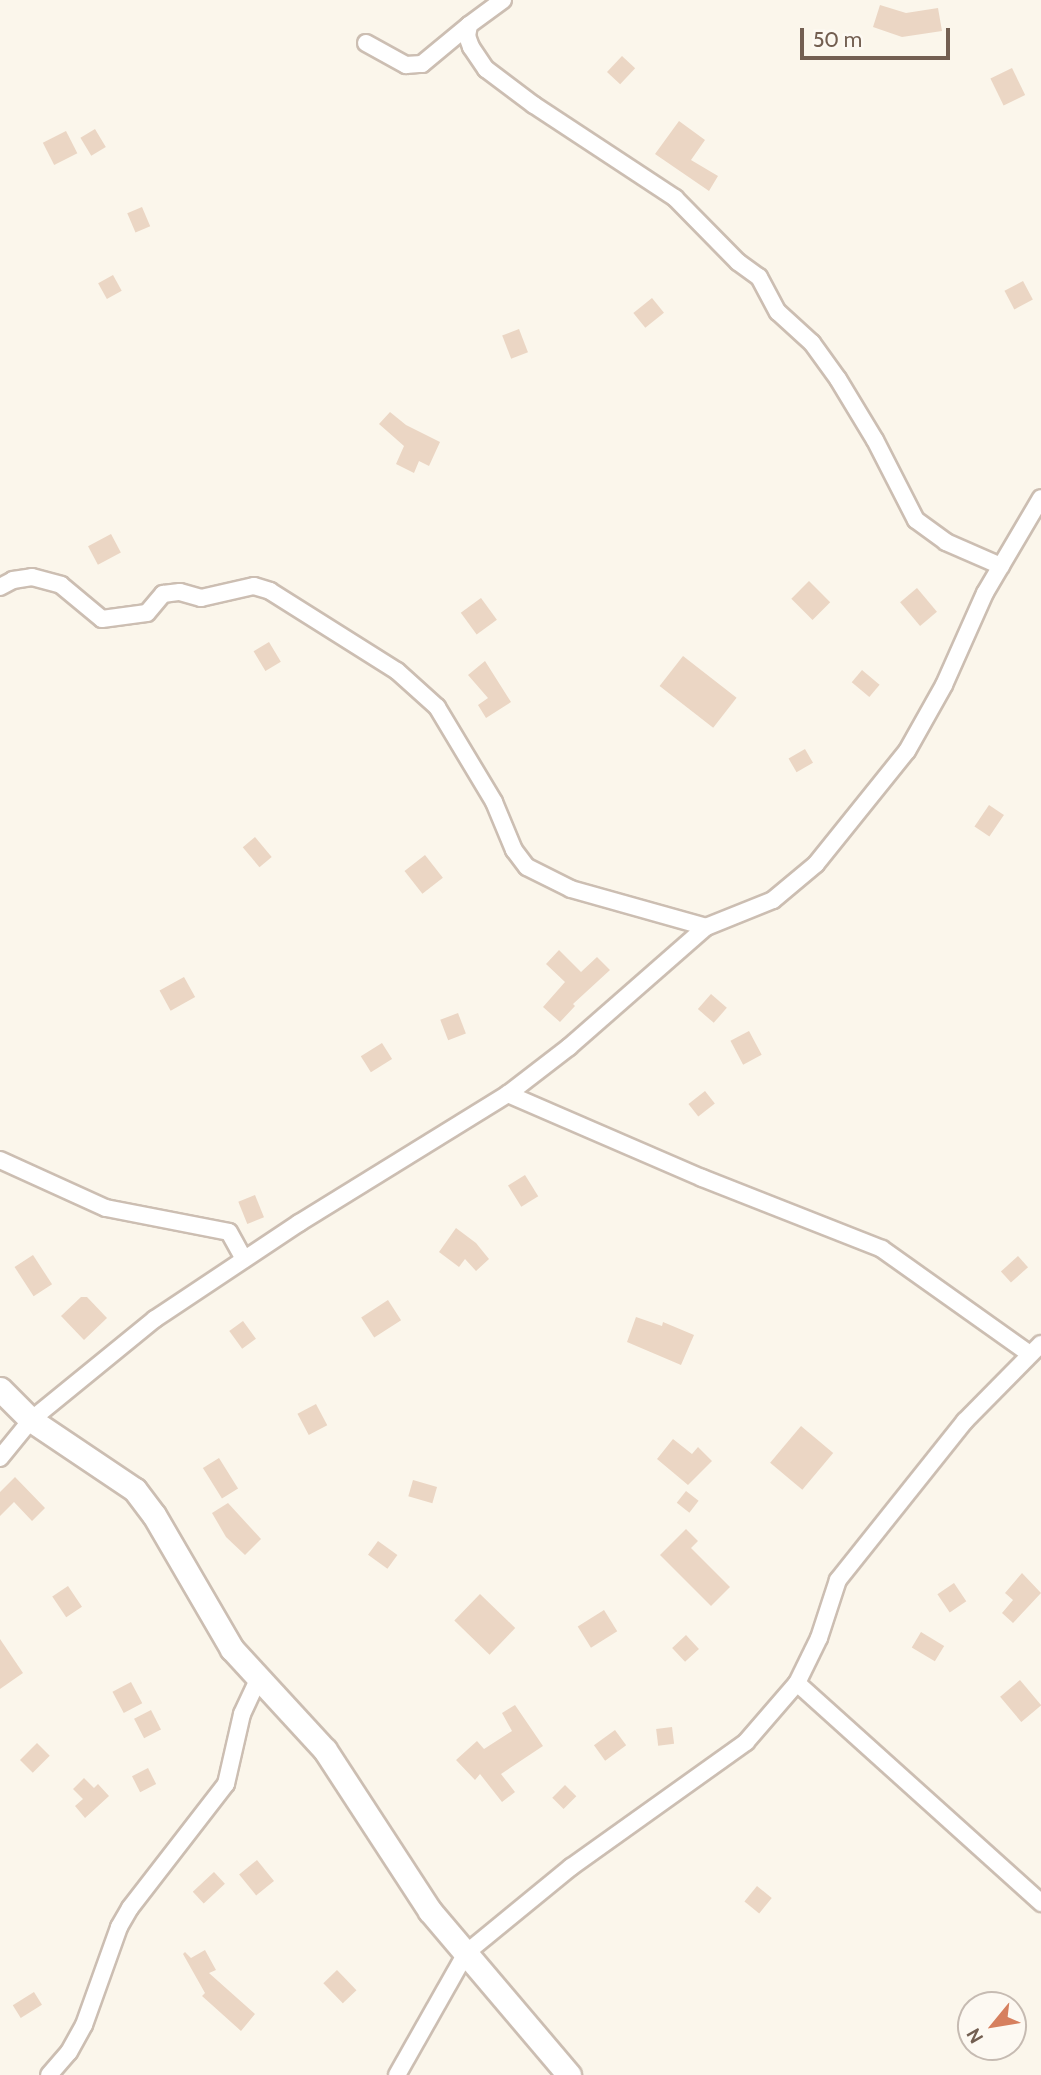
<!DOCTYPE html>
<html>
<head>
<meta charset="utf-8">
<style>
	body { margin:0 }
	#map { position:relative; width:1041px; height:2075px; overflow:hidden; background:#fbf6eb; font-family:Cabin,sans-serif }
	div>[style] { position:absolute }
	.building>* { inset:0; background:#ebd6c4; transform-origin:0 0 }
	.roads { filter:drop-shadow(2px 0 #ccbeb2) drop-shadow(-2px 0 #ccbeb2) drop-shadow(0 2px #ccbeb2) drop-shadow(0 -2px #ccbeb2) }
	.street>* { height:16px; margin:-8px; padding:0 8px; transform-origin:8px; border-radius:8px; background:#fff }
	.secondary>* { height:23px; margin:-11.5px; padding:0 11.5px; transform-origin:11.5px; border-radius:11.5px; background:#fff }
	span { translate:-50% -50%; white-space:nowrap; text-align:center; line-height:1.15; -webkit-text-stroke:6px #fdf9f2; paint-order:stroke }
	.north { position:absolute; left:957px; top:1991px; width:70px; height:70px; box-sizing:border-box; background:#fdf9f2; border:2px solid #c6bbb2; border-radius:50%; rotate:240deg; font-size:19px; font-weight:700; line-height:28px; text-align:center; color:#735f51 }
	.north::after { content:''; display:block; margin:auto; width:24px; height:32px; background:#d6805f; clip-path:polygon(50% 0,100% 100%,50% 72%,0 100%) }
	.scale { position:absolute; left:800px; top:28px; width:150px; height:32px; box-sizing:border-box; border:4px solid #735f51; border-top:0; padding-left:9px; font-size:21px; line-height:24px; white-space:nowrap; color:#735f51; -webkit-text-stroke:5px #fdf9f2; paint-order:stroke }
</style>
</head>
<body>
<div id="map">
	<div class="building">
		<i style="clip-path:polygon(880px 5px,906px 13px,938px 8px,942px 31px,902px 37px,873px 27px)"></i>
		<i style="left:622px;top:56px;width:18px;height:22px;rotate:43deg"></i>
		<i style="left:1012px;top:68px;width:30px;height:24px;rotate:64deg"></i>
		<i style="clip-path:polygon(679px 121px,705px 140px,691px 160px,718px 176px,709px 191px,655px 154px)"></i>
		<i style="left:95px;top:129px;width:21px;height:17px;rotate:59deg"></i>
		<i style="left:66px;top:131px;width:25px;height:26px;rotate:63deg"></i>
		<i style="left:142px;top:207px;width:21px;height:16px;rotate:67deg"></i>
		<i style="left:113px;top:275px;width:18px;height:17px;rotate:61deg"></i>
		<i style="left:1023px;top:281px;width:21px;height:21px;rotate:62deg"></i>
		<i style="left:652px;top:298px;width:19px;height:24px;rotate:51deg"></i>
		<i style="left:519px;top:329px;width:25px;height:18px;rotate:69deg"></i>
		<i style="clip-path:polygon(390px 412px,406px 425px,440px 442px,429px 466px,419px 461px,414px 473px,396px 464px,404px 446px,379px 424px)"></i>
		<i style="left:111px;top:534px;width:21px;height:26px;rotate:62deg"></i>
		<i style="left:809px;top:581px;width:30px;height:25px;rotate:45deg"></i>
		<i style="left:917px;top:588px;width:31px;height:22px;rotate:50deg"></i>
		<i style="left:481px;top:598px;width:27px;height:25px;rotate:54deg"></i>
		<i style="left:269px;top:642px;width:23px;height:18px;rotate:59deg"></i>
		<i style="left:683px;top:656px;width:68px;height:38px;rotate:38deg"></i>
		<i style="clip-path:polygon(485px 661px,511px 702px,486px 718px,478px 705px,488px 698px,468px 675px)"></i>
		<i style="left:862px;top:670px;width:23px;height:16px;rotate:40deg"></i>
		<i style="left:805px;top:749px;width:16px;height:19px;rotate:60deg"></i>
		<i style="left:989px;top:805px;width:18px;height:26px;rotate:34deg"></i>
		<i style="left:255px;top:837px;width:26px;height:16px;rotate:50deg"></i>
		<i style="left:425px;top:855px;width:29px;height:26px;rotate:52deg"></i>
		<i style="clip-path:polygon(559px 950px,581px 972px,597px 957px,610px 970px,573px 1004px,575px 1006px,560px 1022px,543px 1007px,565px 982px,546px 964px)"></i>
		<i style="left:184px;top:977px;width:23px;height:28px;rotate:61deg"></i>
		<i style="left:711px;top:994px;width:21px;height:20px;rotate:41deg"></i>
		<i style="left:458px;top:1013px;width:22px;height:19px;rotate:69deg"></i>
		<i style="left:749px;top:1031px;width:27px;height:21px;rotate:62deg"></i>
		<i style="left:382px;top:1043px;width:19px;height:25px;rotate:58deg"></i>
		<i style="left:705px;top:1091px;width:16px;height:21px;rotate:52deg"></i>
		<i style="left:525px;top:1175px;width:25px;height:20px;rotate:58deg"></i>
		<i style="left:255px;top:1195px;width:24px;height:18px;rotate:68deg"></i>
		<i style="clip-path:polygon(456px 1228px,476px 1243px,489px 1259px,476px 1271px,465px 1259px,459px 1267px,439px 1252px)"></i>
		<i style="left:33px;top:1255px;width:35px;height:22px;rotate:57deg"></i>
		<i style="left:1018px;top:1256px;width:15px;height:23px;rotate:48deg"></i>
		<i style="clip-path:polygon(81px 1297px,87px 1297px,107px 1318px,84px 1340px,61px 1316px)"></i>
		<i style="left:388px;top:1300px;width:24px;height:32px;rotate:57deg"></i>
		<i style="clip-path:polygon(636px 1317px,662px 1326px,663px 1322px,694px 1335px,681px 1365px,627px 1342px)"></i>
		<i style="left:243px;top:1321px;width:22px;height:17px;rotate:54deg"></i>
		<i style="left:316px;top:1404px;width:24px;height:21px;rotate:62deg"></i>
		<i style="left:801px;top:1426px;width:42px;height:48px;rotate:40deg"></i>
		<i style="clip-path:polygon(673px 1439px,692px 1454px,698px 1447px,712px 1461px,688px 1485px,657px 1459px)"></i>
		<i style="left:219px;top:1458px;width:36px;height:19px;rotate:58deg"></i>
		<i style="clip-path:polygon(15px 1477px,45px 1508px,32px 1521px,14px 1502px,0 1516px,0 1492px)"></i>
		<i style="left:413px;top:1480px;width:25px;height:17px;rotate:16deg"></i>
		<i style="left:686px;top:1491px;width:16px;height:15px;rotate:38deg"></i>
		<i style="clip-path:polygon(228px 1503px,261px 1539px,245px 1555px,226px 1537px,212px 1513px)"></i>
		<i style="clip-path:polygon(686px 1529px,698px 1541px,691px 1548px,730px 1587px,711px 1606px,660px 1555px)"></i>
		<i style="left:378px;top:1541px;width:24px;height:17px;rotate:36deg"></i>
		<i style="clip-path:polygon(1022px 1573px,1041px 1593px,1013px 1623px,1002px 1613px,1013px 1600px,1005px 1593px)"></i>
		<i style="left:954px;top:1583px;width:22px;height:20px;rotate:56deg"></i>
		<i style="left:68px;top:1586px;width:25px;height:19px;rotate:56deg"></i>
		<i style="left:480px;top:1594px;width:49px;height:37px;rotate:44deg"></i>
		<i style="left:604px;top:1610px;width:25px;height:31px;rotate:58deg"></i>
		<i style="left:921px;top:1632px;width:27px;height:18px;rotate:31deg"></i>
		<i style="left:686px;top:1635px;width:19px;height:19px;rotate:47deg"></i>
		<i style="clip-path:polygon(0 1639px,23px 1673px,0 1689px)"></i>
		<i style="left:1020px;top:1680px;width:33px;height:26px;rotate:50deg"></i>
		<i style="left:131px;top:1682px;width:24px;height:21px;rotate:62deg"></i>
		<i style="clip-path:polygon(515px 1705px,543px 1746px,501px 1774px,515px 1792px,502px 1802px,480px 1774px,475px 1780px,456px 1760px,477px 1741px,484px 1749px,512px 1731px,502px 1713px)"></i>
		<i style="left:151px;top:1710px;width:22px;height:19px;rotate:63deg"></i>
		<i style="left:672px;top:1727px;width:17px;height:16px;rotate:83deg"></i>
		<i style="left:615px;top:1730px;width:19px;height:26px;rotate:54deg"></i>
		<i style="left:37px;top:1743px;width:18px;height:24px;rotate:45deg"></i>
		<i style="left:148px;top:1768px;width:18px;height:18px;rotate:63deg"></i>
		<i style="clip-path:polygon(84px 1778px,94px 1788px,98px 1784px,109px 1796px,85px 1818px,75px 1806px,83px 1799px,73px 1789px)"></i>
		<i style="left:565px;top:1785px;width:16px;height:18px;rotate:45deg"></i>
		<i style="left:257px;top:1860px;width:27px;height:23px;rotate:51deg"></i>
		<i style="left:214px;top:1872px;width:16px;height:29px;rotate:47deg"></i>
		<i style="left:757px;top:1886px;width:19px;height:20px;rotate:39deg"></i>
		<i style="clip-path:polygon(205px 1950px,216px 1970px,209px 1973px,255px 2014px,241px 2031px,202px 1996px,205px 1993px,183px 1954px,185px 1952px,191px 1958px)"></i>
		<i style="left:337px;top:1970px;width:28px;height:19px;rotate:46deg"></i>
		<i style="left:34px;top:1992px;width:15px;height:25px;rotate:58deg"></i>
	</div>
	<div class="roads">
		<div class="street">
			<i style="left:503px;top:0;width:42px;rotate:143.7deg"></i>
			<i style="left:469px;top:25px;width:11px;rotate:100deg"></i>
			<i style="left:467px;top:36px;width:12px;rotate:70deg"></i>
			<i style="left:471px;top:47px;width:27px;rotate:56deg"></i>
			<i style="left:486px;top:69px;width:60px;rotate:36.9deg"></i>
			<i style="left:534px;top:105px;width:169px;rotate:33.4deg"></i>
			<i style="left:675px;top:198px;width:90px;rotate:45.5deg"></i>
			<i style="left:738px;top:262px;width:26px;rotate:36deg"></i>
			<i style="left:759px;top:277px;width:40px;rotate:62deg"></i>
			<i style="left:778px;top:312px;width:46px;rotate:42.4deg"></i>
			<i style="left:812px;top:343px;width:44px;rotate:54.2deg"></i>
			<i style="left:838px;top:379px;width:71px;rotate:58.8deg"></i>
			<i style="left:875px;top:440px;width:90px;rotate:62.9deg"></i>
			<i style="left:916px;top:520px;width:37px;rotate:36deg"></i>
			<i style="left:946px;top:542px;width:60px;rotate:23.6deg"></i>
			<i style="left:366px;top:43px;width:46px;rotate:28.8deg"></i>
			<i style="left:406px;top:65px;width:16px;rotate:-4deg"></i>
			<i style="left:422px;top:64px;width:61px;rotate:-39.7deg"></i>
			<i style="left:0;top:587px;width:15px;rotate:-28deg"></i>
			<i style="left:13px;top:580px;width:19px;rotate:-9deg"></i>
			<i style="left:32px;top:577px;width:30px;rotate:15deg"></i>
			<i style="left:61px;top:585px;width:53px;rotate:39.7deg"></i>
			<i style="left:102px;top:619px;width:45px;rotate:-7.6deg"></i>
			<i style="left:147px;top:613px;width:25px;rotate:-50deg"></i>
			<i style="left:163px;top:594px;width:17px;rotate:-7deg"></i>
			<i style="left:180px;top:592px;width:22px;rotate:16deg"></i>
			<i style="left:201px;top:598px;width:54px;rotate:-12.8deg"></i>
			<i style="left:254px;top:586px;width:17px;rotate:17deg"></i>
			<i style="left:270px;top:591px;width:150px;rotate:32.2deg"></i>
			<i style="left:397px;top:671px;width:54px;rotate:42deg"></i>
			<i style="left:437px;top:707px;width:111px;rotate:59deg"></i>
			<i style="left:494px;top:802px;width:52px;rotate:67.4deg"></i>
			<i style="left:514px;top:850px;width:21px;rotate:53deg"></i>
			<i style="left:527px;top:867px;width:49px;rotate:26.6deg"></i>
			<i style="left:571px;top:889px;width:140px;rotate:15.7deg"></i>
			<i style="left:508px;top:1094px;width:211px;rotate:23.4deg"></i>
			<i style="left:702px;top:1178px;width:193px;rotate:21.5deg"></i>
			<i style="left:882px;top:1249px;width:181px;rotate:35.4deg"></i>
			<i style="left:0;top:1160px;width:116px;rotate:24.4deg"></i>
			<i style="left:106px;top:1208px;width:125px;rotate:11deg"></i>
			<i style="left:229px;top:1232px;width:31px;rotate:61deg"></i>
			<i style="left:0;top:1458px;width:49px;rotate:-50.8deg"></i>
			<i style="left:31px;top:1420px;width:160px;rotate:-39.2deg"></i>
			<i style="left:155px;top:1319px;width:173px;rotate:-33.7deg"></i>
			<i style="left:299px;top:1223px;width:246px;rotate:-31.7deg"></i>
			<i style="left:508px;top:1094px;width:77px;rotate:-37.6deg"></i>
			<i style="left:569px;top:1047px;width:182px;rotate:-41.2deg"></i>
			<i style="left:706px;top:927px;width:72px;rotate:-21.9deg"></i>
			<i style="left:773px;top:900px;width:56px;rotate:-39.9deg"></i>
			<i style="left:816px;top:864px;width:145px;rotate:-51.2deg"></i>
			<i style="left:907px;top:751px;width:76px;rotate:-60.7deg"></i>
			<i style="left:944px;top:685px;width:101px;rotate:-66deg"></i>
			<i style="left:985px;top:593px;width:110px;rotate:-59.5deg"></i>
			<i style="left:797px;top:1683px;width:329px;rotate:42deg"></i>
			<i style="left:49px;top:2075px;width:30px;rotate:-49deg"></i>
			<i style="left:69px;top:2052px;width:31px;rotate:-61deg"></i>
			<i style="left:84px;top:2025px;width:104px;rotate:-70.3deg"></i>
			<i style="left:119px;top:1927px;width:22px;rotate:-60deg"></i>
			<i style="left:130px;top:1908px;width:157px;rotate:-52.3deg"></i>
			<i style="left:226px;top:1784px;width:72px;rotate:-77.1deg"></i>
			<i style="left:242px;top:1714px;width:38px;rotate:-65deg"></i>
			<i style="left:397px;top:2075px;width:140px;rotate:-60.5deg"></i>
			<i style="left:466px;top:1953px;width:136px;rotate:-39.3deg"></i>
			<i style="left:571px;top:1867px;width:215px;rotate:-35.5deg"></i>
			<i style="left:746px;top:1742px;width:78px;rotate:-49.2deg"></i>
			<i style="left:797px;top:1683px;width:50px;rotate:-63.9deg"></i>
			<i style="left:819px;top:1638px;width:61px;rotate:-71.9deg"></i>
			<i style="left:838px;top:1580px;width:203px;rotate:-51.4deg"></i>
			<i style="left:965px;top:1421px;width:108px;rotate:-45.4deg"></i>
		</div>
		<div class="secondary">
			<i style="left:0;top:1389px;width:44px;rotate:45deg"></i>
			<i style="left:31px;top:1420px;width:125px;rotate:33.9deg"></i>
			<i style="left:135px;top:1490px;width:31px;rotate:53deg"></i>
			<i style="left:154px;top:1515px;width:155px;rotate:59.8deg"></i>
			<i style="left:232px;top:1649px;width:137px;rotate:47.4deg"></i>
			<i style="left:325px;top:1750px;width:192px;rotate:56.9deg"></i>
			<i style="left:430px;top:1911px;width:215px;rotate:49.7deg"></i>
		</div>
	</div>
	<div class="north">N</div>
	<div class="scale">50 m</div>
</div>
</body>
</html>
